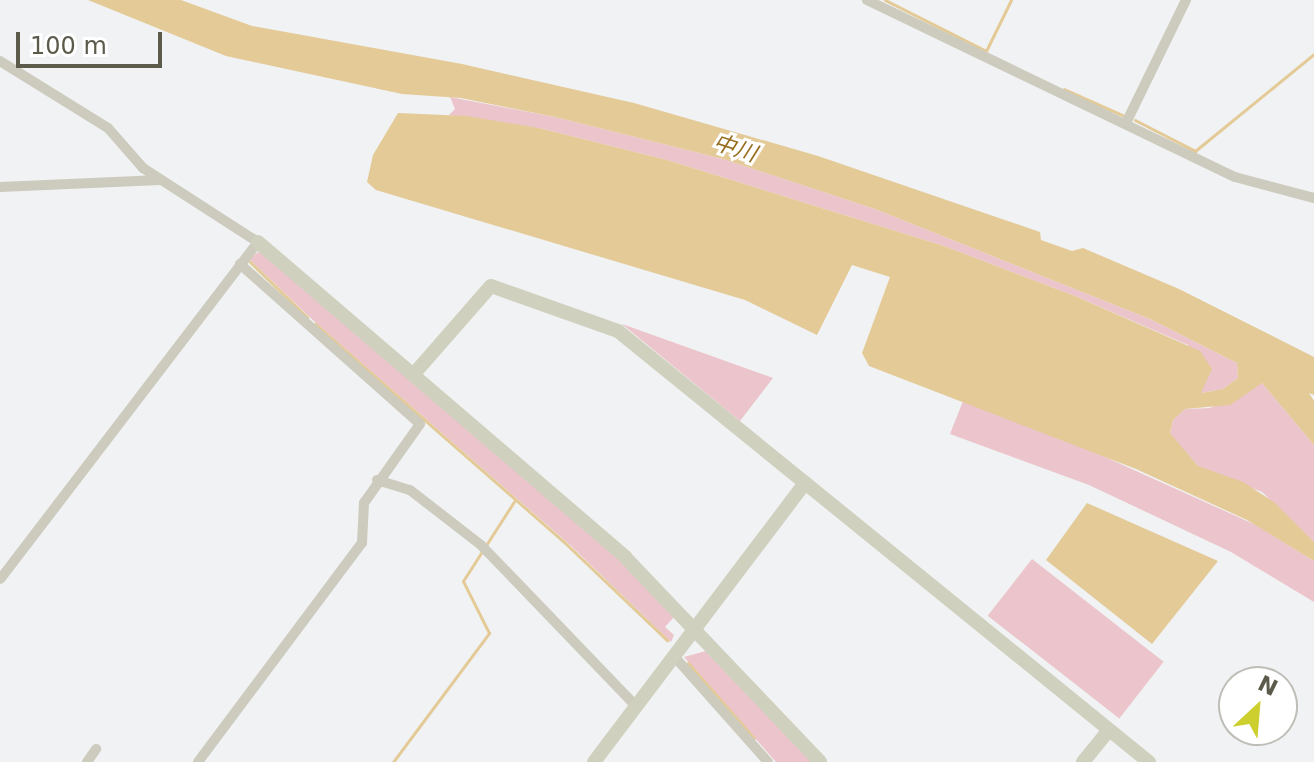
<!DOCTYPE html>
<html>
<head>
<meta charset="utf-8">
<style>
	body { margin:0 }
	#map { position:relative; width:1314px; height:762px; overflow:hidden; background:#f1f2f3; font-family:"DejaVu Sans","Noto Sans JP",sans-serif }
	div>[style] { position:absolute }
	.green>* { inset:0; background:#ebc5cb; transform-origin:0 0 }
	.water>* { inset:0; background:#e3ca97 }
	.stream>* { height:3px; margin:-1.5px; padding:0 1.5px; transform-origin:1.5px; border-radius:1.5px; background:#e3ca97 }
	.street>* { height:10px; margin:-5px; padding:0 5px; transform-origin:5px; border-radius:5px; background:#cccbbe }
	.secondary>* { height:14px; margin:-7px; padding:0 7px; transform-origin:7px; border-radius:7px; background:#d0d0bf }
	span { translate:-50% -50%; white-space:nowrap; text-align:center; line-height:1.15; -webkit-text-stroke:6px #fff; paint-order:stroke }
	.water-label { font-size:22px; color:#966d1c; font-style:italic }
	.north { position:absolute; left:1218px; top:666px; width:80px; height:80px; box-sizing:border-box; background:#fff; border:2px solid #bebdb7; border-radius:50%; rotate:26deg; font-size:22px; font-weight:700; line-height:32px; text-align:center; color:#5c5b4b }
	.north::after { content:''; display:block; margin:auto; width:28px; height:36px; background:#cccf2e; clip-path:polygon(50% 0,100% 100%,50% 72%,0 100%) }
	.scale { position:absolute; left:16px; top:32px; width:146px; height:36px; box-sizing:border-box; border:4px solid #5c5b4b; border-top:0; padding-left:10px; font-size:24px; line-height:28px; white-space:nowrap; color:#5c5b4b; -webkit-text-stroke:6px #fff; paint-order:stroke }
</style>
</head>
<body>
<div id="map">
	<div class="green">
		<i style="clip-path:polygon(450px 97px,555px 117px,723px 159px,875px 209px,1150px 319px,1237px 363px,1238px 378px,1223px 389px,1201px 393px,1188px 345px,1075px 296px,944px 246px,667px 160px,539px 128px,449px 115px,455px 109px)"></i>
		<i style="clip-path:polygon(260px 251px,623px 563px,674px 617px,665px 627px,674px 635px,671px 642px,569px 544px,317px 324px,249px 259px)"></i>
		<i style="clip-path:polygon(622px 324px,773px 378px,740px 421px)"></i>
		<i style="clip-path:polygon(1262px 383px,1314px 445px,1314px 542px,1262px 492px,1198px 466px,1170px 434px,1173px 420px,1185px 409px,1210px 408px)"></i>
		<i style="clip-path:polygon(963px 401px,1074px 443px,1256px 525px,1314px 561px,1314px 602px,1231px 552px,1089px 485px,950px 434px)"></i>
		<i style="left:1032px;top:559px;width:167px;height:72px;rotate:38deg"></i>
		<i style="clip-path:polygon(706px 651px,812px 762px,776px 762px,684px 657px)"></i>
	</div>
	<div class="water">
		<i style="clip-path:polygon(88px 0,181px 0,252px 26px,462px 64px,634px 103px,818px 156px,1040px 232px,1041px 240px,1072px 251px,1083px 248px,1179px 289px,1314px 357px,1314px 395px,1309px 393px,1314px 401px,1314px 445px,1262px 383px,1230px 405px,1185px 409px,1173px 420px,1170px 433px,1198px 466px,1243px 482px,1274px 502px,1314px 542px,1314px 561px,1247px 520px,1136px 469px,869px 366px,862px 353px,890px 277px,852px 265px,817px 335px,745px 300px,376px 190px,367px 182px,373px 155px,398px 113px,467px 116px,539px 128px,667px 160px,944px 246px,1075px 296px,1200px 351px,1212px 369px,1201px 393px,1223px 389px,1238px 378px,1237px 363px,1150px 319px,875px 209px,723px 159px,555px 117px,461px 98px,402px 94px,226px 56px)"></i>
		<i style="clip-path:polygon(1087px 503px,1218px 561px,1152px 644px,1046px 560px)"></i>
	</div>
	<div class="stream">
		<i style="left:885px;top:0;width:113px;rotate:26.8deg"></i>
		<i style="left:986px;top:51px;width:57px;rotate:-63.9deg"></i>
		<i style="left:1064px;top:89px;width:64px;rotate:24.1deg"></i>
		<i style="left:1135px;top:120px;width:68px;rotate:27.3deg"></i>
		<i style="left:1195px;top:151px;width:154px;rotate:-39.2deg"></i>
		<i style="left:249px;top:261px;width:81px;rotate:44deg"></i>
		<i style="left:315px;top:324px;width:330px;rotate:41.2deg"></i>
		<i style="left:563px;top:541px;width:144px;rotate:43.6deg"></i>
		<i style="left:688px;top:663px;width:100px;rotate:48.7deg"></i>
		<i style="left:393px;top:762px;width:161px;rotate:-53.3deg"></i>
		<i style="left:489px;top:633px;width:58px;rotate:-116.6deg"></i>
		<i style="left:463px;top:581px;width:96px;rotate:-57.3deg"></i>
	</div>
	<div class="street">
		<i style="left:867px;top:0;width:408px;rotate:25.7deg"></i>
		<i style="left:1235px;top:177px;width:82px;rotate:14.9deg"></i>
		<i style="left:0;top:61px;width:127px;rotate:31.8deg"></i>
		<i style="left:108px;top:128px;width:53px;rotate:48.8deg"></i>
		<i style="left:143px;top:168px;width:137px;rotate:32.8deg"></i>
		<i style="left:258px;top:242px;width:424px;rotate:127.4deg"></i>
		<i style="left:1126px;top:123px;width:137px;rotate:-64deg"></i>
		<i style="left:0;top:187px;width:160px;rotate:-2.5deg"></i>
		<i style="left:377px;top:480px;width:34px;rotate:17deg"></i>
		<i style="left:410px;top:490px;width:90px;rotate:37.8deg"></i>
		<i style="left:481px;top:545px;width:223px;rotate:46.1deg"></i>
		<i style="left:673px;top:655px;width:143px;rotate:48.4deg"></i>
		<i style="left:87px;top:762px;width:16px;rotate:-55deg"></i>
		<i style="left:198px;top:762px;width:274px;rotate:-53.2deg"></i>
		<i style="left:362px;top:543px;width:40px;rotate:-87.1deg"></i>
		<i style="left:364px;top:503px;width:97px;rotate:-54.7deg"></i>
		<i style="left:420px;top:424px;width:241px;rotate:-138.4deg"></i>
	</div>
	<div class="secondary">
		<i style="left:258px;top:242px;width:484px;rotate:40.6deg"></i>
		<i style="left:625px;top:557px;width:283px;rotate:46.4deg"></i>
		<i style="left:413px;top:375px;width:118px;rotate:-48.8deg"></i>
		<i style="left:491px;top:286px;width:135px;rotate:19.5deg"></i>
		<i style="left:618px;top:331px;width:684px;rotate:39.07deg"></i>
		<i style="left:594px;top:762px;width:350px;rotate:-52.9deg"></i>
		<i style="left:1083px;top:762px;width:41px;rotate:-50.9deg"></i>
	</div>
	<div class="water-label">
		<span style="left:735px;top:148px;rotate:18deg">中川</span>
	</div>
	<div class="north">N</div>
	<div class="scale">100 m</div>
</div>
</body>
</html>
